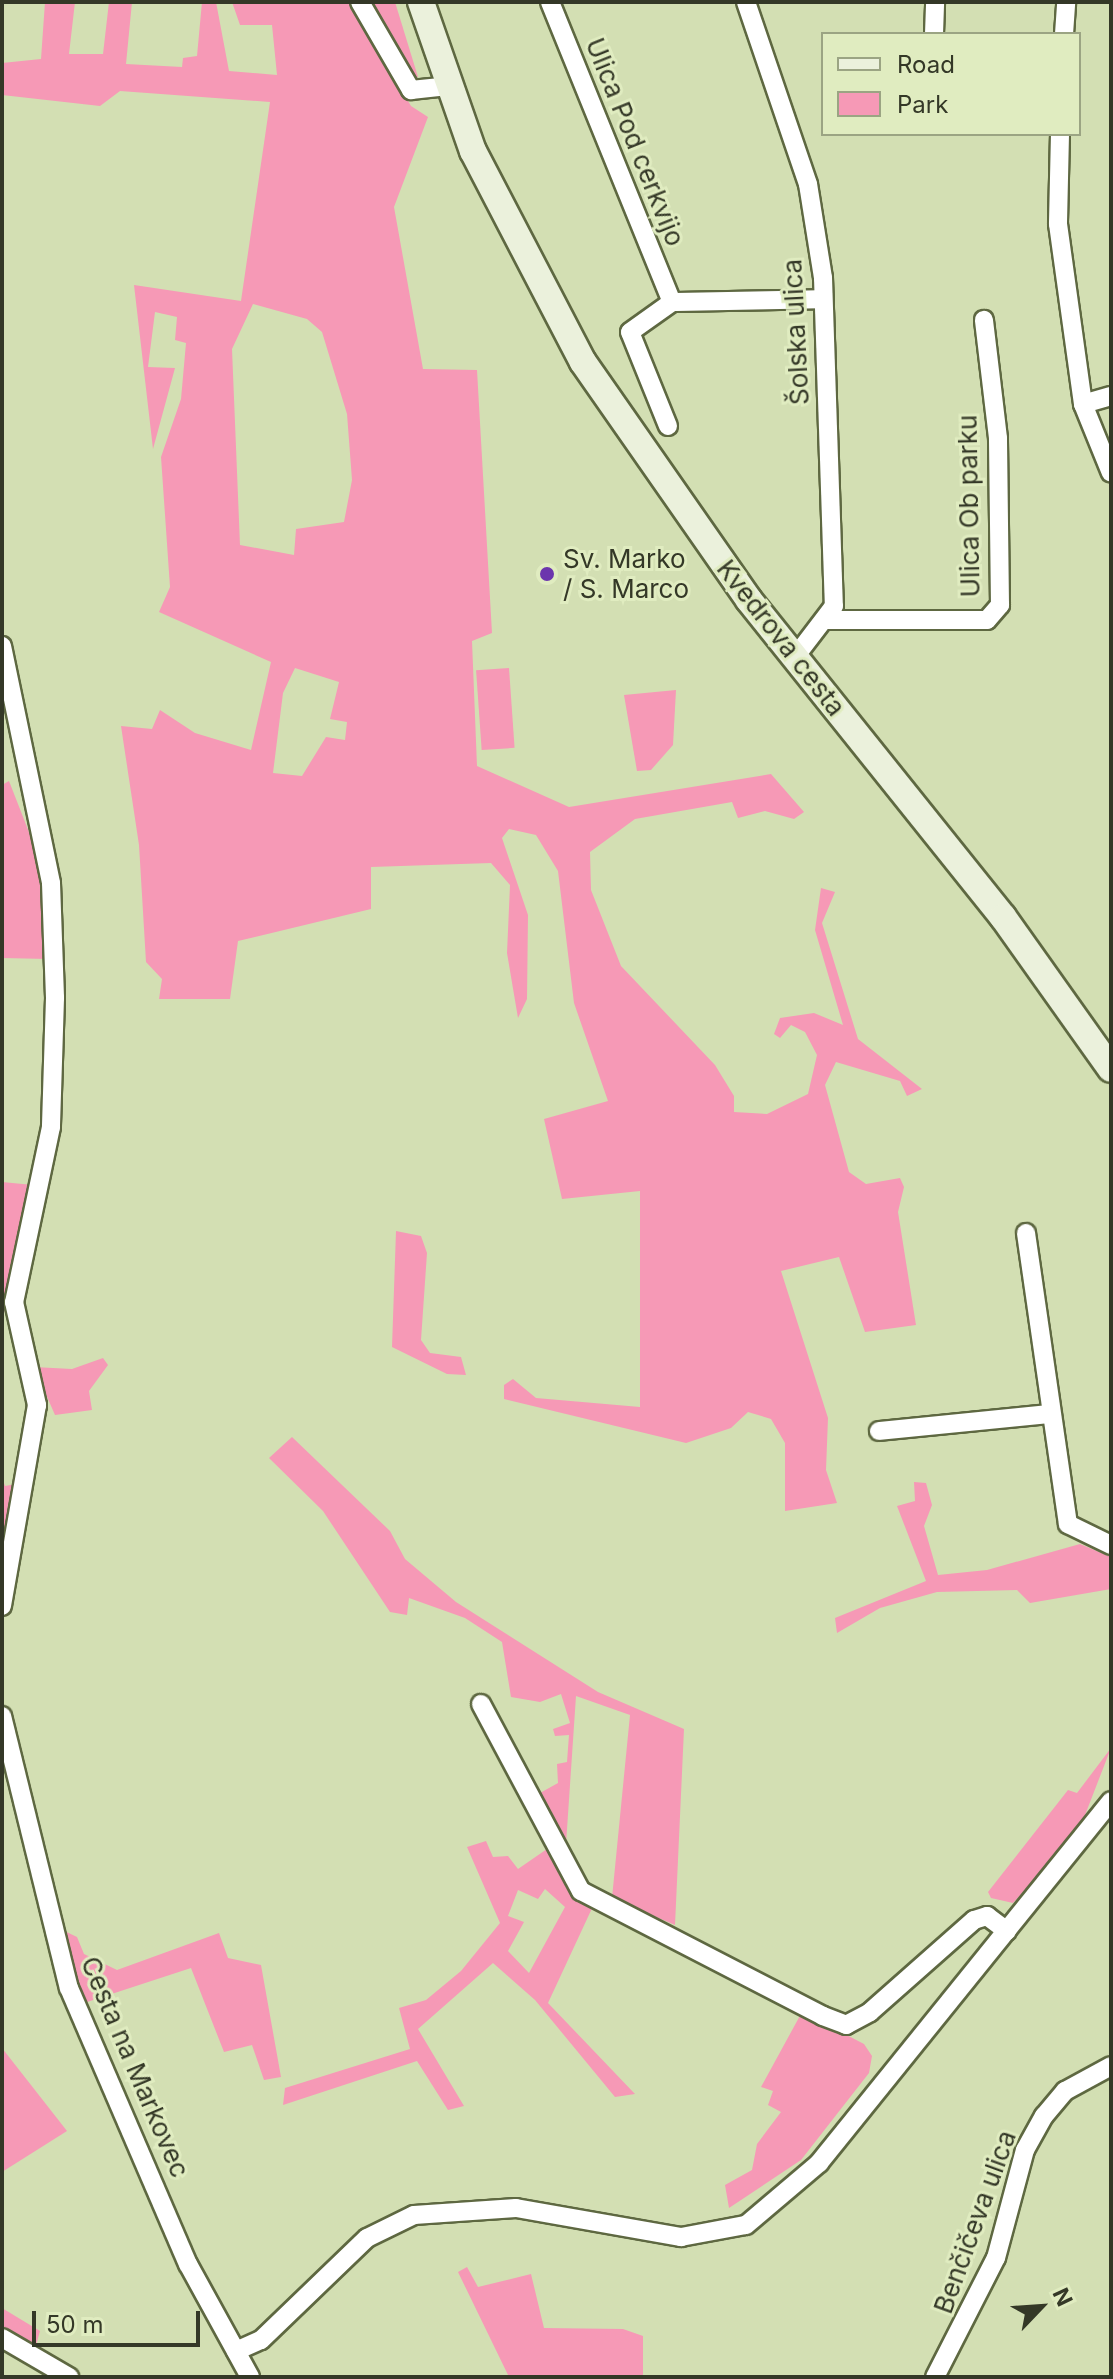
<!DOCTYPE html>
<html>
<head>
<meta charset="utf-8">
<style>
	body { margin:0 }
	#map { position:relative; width:1113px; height:2379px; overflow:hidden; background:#d3dfb3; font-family:Inter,sans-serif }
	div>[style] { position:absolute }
	.green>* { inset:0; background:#f699b6; transform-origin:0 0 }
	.roads { filter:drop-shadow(2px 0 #5e6841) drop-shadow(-2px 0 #5e6841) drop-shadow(0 2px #5e6841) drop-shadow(0 -2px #5e6841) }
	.street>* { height:18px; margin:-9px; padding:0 9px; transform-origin:9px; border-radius:9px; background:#fff }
	.secondary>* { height:26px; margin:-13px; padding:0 13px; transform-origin:13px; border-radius:13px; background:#ebf1dc }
	.dots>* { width:22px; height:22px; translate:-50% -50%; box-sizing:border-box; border:4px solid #e0ecc0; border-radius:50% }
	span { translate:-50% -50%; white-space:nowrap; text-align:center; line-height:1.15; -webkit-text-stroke:6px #e0ecc0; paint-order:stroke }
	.street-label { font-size:26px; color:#343827 }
	.poi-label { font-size:26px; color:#343827 }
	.left { translate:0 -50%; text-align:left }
	.frame { position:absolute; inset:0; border:4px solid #343827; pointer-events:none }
	.legend { position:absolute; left:821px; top:32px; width:260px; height:104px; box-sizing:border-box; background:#e0ecc0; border:2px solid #9ba483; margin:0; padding:10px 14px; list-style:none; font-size:24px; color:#343827 }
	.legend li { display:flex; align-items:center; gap:16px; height:40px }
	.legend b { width:40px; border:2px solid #9ba483 }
	.north { position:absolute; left:1001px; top:2267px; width:80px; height:80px; -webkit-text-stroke:6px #e0ecc0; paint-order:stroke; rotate:65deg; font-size:22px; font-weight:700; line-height:32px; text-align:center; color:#343827 }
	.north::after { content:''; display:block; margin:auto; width:28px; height:36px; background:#343827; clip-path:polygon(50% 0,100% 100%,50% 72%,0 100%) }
	.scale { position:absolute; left:32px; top:2311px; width:168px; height:36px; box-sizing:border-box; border:4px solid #343827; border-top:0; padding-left:10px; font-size:24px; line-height:28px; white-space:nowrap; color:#343827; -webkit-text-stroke:6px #e0ecc0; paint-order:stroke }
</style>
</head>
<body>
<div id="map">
	<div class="green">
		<i style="clip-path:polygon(evenodd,45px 2px,75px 2px,69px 54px,103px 54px,109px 2px,132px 2px,126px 64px,182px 67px,183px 58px,197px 56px,202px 2px,216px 2px,229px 71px,277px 75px,272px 25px,240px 25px,232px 2px,350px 2px,411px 106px,428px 117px,394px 207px,423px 369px,477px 370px,492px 633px,472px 641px,477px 766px,569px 807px,771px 774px,804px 812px,794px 819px,765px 811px,738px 818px,732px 802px,635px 819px,590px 852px,591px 890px,621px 966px,715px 1065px,734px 1096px,734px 1112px,767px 1114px,808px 1094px,817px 1055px,805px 1032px,791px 1025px,780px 1038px,774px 1034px,780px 1018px,814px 1013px,843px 1025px,815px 930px,821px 888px,835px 892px,822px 923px,858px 1039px,922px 1089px,907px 1096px,900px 1081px,836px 1062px,825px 1085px,849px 1172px,866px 1184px,900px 1178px,904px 1187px,898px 1212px,916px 1325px,865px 1332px,839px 1257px,781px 1271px,828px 1418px,826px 1470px,837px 1503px,785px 1511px,785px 1443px,771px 1419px,748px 1412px,731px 1428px,686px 1443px,504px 1399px,504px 1385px,513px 1379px,536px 1398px,640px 1407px,640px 1191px,562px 1199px,544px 1119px,608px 1101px,574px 1003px,558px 871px,536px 835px,509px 829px,502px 838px,528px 915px,527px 999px,518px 1018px,507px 953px,510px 885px,491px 863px,371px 867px,371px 909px,238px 941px,230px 999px,159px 999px,162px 979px,146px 962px,139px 845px,121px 726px,152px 729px,160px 710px,195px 733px,251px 750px,271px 662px,159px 612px,170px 587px,161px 457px,181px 399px,186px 343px,175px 340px,177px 317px,155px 312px,148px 367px,175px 368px,153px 449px,134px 285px,241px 301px,270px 102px,120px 91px,100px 106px,2px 95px,2px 63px,41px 59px,45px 2px,253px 304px,307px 319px,322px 332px,347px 414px,352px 480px,344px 522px,296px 529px,294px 555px,240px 545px,232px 349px,253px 304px,45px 2px,295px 668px,339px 682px,330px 719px,347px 722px,345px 740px,326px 737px,302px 776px,273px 773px,283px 693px,295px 668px)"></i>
		<i style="clip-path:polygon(367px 2px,395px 2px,418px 77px,411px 76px)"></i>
		<i style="left:509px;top:668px;width:80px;height:33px;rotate:86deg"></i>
		<i style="clip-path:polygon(676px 690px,673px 745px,651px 770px,637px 771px,624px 695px)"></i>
		<i style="clip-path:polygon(9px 781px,41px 863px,48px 959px,2px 958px,2px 785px)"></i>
		<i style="clip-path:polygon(2px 1182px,33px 1185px,2px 1322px)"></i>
		<i style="clip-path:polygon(396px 1231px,421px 1236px,427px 1253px,421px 1340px,430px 1353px,461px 1357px,466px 1375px,447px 1374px,392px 1347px)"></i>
		<i style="clip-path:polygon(103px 1358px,108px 1365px,89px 1391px,92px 1410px,55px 1415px,34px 1367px,72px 1369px)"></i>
		<i style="clip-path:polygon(292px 1437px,390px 1531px,405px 1559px,456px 1602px,598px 1692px,684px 1729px,675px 1925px,612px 1898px,630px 1715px,576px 1696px,565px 1859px,540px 1793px,558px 1783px,557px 1764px,567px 1762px,569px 1735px,555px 1736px,553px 1729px,570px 1723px,561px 1694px,540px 1702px,511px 1697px,502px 1642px,465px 1618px,409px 1598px,407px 1615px,390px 1612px,323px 1511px,269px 1458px)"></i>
		<i style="clip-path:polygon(2px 1477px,5px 1486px,21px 1483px,2px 1563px)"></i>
		<i style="clip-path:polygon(914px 1482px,926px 1483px,932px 1505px,924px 1526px,938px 1575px,987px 1570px,1080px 1544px,1111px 1557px,1111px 1589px,1030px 1603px,1017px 1590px,937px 1592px,880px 1608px,837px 1633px,835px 1618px,926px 1581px,897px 1506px,915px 1501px)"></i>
		<i style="clip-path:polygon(1111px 1748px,1080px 1828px,1013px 1903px,991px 1898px,988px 1892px,1068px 1790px,1077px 1793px)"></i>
		<i style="clip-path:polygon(evenodd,486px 1841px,493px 1857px,508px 1856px,518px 1869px,547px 1849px,566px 1883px,594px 1904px,548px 2003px,635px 2094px,615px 2097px,535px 2000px,493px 1963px,418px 2029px,464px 2106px,448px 2110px,417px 2061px,283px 2105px,285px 2088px,410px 2049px,399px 2008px,426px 2000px,461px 1971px,500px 1923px,467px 1847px,486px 1841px,545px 1889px,565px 1907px,529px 1973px,508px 1951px,524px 1922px,508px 1916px,518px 1890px,538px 1899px,545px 1889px)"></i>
		<i style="clip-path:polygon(52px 1925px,77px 1937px,84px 1954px,117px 1970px,219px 1933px,228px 1958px,261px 1965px,281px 2077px,264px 2080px,252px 2045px,224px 2052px,191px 1968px,81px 2004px)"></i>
		<i style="clip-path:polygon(802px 2012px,864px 2044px,872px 2056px,869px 2073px,801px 2160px,729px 2208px,725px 2185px,752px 2170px,757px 2144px,781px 2112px,768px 2105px,773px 2091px,761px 2087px)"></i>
		<i style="clip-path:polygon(2px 2048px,67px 2131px,2px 2172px)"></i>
		<i style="clip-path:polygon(467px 2267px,478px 2287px,531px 2274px,544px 2328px,623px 2329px,643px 2336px,643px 2377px,509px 2377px,458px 2272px)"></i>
		<i style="clip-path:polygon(2px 2308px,40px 2331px,35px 2349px,2px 2332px)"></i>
	</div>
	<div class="roads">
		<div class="street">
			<i style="left:360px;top:2px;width:102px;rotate:59.9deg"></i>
			<i style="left:411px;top:90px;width:37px;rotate:-6deg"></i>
			<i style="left:550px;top:2px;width:324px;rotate:67.9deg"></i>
			<i style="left:672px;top:302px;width:151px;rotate:-1.1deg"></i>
			<i style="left:746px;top:2px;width:192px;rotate:71.2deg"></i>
			<i style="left:808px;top:184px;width:95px;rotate:80.9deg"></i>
			<i style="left:823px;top:278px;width:328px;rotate:88.1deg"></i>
			<i style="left:834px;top:606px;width:64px;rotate:127.4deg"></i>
			<i style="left:934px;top:34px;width:32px;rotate:-88deg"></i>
			<i style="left:1064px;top:34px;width:32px;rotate:-86deg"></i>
			<i style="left:1060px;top:134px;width:90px;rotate:91.3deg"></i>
			<i style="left:1058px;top:224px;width:182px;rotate:82.1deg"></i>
			<i style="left:1083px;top:404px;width:74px;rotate:67.9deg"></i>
			<i style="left:1083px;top:404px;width:29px;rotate:-16deg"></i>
			<i style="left:668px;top:426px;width:101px;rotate:-112deg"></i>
			<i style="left:630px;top:332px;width:52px;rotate:-35.5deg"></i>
			<i style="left:824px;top:620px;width:163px"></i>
			<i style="left:987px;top:620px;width:20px;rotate:-49deg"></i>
			<i style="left:1000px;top:605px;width:167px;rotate:-90.7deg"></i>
			<i style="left:998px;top:438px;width:119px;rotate:-96.8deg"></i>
			<i style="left:2px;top:646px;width:242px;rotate:78.3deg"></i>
			<i style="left:51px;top:883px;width:115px;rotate:88deg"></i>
			<i style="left:55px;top:998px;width:129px;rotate:91.8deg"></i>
			<i style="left:51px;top:1127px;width:179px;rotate:101.9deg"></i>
			<i style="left:14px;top:1302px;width:106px;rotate:77.4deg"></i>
			<i style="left:37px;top:1405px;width:204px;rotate:99.9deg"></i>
			<i style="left:1026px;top:1233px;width:294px;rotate:81.8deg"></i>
			<i style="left:1068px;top:1524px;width:48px;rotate:26deg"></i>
			<i style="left:879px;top:1431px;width:172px;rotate:-5.7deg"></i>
			<i style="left:481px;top:1704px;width:212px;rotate:61.9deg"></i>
			<i style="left:581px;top:1891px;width:272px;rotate:27.3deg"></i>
			<i style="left:823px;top:2016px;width:25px;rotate:21deg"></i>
			<i style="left:846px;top:2025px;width:27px;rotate:-28deg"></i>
			<i style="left:870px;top:2012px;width:139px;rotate:-41.5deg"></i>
			<i style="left:974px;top:1920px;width:14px;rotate:-17deg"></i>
			<i style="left:987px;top:1916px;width:25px;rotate:37deg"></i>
			<i style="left:2px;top:1716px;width:280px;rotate:76.2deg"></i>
			<i style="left:69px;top:1988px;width:301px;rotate:66.7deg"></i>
			<i style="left:188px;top:2264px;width:129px;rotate:61.2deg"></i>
			<i style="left:2px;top:2338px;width:78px;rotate:30.2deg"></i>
			<i style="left:236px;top:2351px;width:27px;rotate:-24deg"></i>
			<i style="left:261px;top:2340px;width:147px;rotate:-43.9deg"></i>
			<i style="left:367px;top:2238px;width:52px;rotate:-26.1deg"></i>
			<i style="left:414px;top:2215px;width:102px;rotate:-3.9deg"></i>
			<i style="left:516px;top:2208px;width:168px;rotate:10deg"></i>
			<i style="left:681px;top:2237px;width:66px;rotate:-10.5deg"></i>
			<i style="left:746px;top:2225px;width:96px;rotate:-40.3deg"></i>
			<i style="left:819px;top:2163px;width:465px;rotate:-51.1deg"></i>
			<i style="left:935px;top:2377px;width:134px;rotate:-62.9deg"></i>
			<i style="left:996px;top:2258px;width:112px;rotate:-75deg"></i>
			<i style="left:1025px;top:2150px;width:39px;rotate:-61deg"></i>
			<i style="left:1044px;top:2116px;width:33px;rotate:-50deg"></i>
			<i style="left:1065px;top:2091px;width:52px;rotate:-28.5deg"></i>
		</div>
		<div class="secondary">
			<i style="left:421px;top:2px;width:158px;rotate:70.8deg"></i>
			<i style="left:473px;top:151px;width:238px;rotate:62.5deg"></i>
			<i style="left:583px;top:362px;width:290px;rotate:55.1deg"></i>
			<i style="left:749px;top:600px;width:406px;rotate:51.3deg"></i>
			<i style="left:1003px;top:917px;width:186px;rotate:54.6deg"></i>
		</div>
	</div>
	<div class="dots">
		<i style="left:547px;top:574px;background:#6c36ad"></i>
	</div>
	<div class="street-label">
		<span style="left:635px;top:142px;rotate:68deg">Ulica Pod cerkvijo</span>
		<span style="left:796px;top:332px;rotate:-93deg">Šolska ulica</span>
		<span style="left:969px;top:506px;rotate:-91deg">Ulica Ob parku</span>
		<span style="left:781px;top:638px;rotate:52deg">Kvedrova cesta</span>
		<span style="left:135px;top:2067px;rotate:67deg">Cesta na Markovec</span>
		<span style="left:975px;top:2222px;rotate:-70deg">Benčičeva ulica</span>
	</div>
	<div class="poi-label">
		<span class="left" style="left:563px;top:574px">Sv. Marko<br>/ S. Marco</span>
	</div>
	<div class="frame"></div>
	<ul class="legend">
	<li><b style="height:10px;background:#ebf1dc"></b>Road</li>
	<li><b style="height:22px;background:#f699b6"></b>Park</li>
	</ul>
	<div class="north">N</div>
	<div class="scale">50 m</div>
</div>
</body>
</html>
